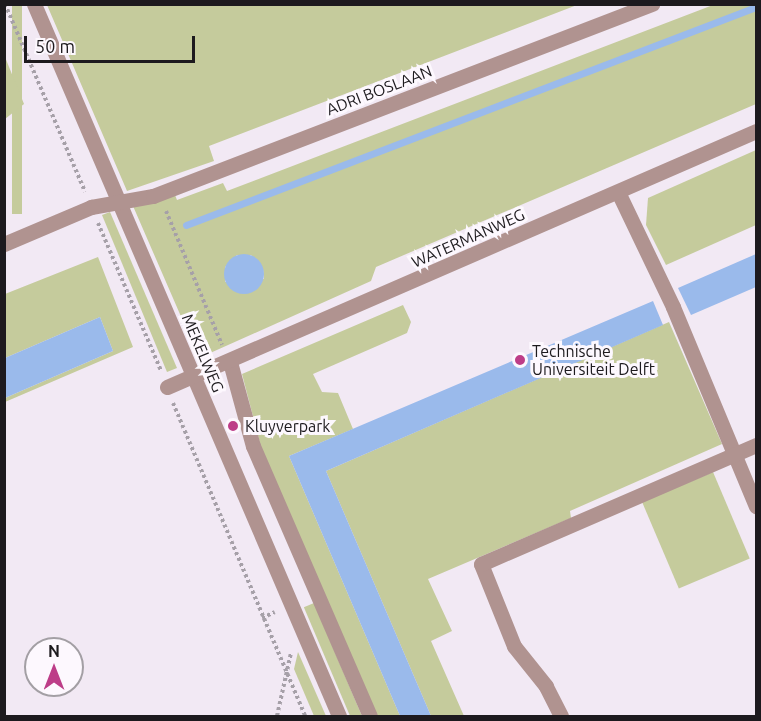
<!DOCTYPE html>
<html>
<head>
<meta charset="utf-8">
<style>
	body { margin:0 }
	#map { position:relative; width:761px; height:721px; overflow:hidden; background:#f2e9f4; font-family:Ubuntu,sans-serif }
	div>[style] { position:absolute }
	.green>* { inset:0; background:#c5cb9c; transform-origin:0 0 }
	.water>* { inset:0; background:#9abaeb }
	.round { border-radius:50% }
	.stream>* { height:7px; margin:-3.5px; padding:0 3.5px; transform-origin:3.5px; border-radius:3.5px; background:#9abaeb }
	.path>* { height:4px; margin-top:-2px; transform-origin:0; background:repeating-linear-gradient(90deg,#a6a0a8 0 3px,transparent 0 6px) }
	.minor>* { height:15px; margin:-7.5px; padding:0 7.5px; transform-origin:7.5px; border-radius:7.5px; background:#b09390 }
	.dots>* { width:16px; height:16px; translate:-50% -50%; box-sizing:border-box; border:3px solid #fdf8fe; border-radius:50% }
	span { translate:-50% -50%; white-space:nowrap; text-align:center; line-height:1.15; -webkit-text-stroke:6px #fdf8fe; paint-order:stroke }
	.street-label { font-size:16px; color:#1d1a1e }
	.poi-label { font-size:16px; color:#1d1a1e }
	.left { translate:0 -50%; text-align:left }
	.frame { position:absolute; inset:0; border:6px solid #1d1a1e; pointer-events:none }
	.north { position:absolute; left:24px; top:637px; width:60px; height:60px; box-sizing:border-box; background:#fdf8fe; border:2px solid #a39fa4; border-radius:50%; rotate:0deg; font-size:16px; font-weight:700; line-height:24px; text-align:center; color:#1d1a1e }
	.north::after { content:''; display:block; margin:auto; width:21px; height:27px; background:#bd3d88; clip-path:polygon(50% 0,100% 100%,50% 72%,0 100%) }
	.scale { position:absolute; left:24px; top:36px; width:171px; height:27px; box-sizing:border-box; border:3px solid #1d1a1e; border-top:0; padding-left:8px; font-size:18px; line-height:21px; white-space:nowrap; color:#1d1a1e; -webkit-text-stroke:4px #fdf8fe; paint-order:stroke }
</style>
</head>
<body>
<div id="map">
	<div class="green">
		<i style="left:12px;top:5px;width:10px;height:209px"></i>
		<i style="clip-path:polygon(47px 5px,577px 5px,209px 146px,214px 161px,127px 191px)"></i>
		<i style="clip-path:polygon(evenodd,713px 5px,756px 5px,756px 104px,376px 267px,371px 281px,199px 358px,133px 206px,175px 195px,177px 200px,223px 183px,227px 191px,713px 5px,237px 255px,251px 255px,263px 269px,264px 279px,225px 282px,225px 267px,237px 255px)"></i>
		<i style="clip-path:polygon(5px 57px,24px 104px,5px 119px,4px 119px)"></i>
		<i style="clip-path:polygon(756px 150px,756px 225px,666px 265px,646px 225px,648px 198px)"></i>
		<i style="clip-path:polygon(110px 212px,177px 368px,167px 372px,102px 215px)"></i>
		<i style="clip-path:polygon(98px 257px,133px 347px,5px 402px,5px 398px,113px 351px,100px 317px,5px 358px,5px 294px)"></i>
		<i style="clip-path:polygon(403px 305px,411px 322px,407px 333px,313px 374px,322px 392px,338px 393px,353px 429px,289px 456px,400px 716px,376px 716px,261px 447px,242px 374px)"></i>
		<i style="clip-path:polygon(669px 322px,722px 444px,570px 511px,571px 518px,428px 579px,452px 631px,431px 641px,464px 716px,431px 716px,326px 471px)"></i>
		<i style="left:713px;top:472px;width:94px;height:77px;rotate:67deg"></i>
		<i style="left:314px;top:603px;width:123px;height:11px;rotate:67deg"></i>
		<i style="clip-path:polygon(298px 652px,326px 716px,314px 716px,294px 669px)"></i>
	</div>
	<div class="water">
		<i class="round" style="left:224px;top:254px;width:40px;height:40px"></i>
		<i style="clip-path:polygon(756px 254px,756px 287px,691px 315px,678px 288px)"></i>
		<i style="clip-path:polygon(653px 301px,663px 325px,326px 471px,431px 716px,400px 716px,289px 456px)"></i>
		<i style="clip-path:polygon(100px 317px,113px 351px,5px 398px,5px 358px)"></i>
	</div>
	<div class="stream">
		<i style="left:186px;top:225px;width:610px;rotate:-20.93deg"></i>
	</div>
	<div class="path">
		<i style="left:5px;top:4px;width:204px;rotate:66.9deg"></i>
		<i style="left:166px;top:211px;width:145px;rotate:67.3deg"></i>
		<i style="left:98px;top:223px;width:161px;rotate:66.9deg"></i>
		<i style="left:173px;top:403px;width:340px;rotate:67.1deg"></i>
		<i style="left:262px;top:618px;width:14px;rotate:-25deg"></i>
		<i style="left:277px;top:716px;width:65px;rotate:-77.5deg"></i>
	</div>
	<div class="minor">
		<i style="left:34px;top:4px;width:775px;rotate:66.81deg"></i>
		<i style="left:618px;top:192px;width:127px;rotate:64.4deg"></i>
		<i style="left:673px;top:307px;width:216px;rotate:67.4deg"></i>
		<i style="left:4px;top:244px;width:95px;rotate:-23deg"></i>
		<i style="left:91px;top:207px;width:63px;rotate:-10.1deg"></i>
		<i style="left:153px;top:196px;width:535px;rotate:-21.05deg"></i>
		<i style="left:230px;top:362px;width:87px;rotate:74.7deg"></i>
		<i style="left:253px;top:446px;width:294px;rotate:66.6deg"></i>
		<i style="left:167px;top:387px;width:642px;rotate:-23.49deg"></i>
		<i style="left:561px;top:716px;width:34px;rotate:-117deg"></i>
		<i style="left:546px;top:686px;width:51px;rotate:-128.7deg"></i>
		<i style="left:514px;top:646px;width:88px;rotate:-111.9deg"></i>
		<i style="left:481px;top:564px;width:300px;rotate:-23.4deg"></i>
	</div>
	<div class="dots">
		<i style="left:520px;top:360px;background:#bd3d88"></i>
		<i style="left:233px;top:426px;background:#bd3d88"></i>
	</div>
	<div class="street-label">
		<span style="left:379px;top:90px;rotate:-21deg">ADRI BOSLAAN</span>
		<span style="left:468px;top:238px;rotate:-24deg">WATERMANWEG</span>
		<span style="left:203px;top:353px;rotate:67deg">MEKELWEG</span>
	</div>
	<div class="poi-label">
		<span class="left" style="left:532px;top:360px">Technische<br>Universiteit Delft</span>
		<span class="left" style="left:245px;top:426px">Kluyverpark</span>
	</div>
	<div class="frame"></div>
	<div class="north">N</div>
	<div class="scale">50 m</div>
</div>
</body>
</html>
